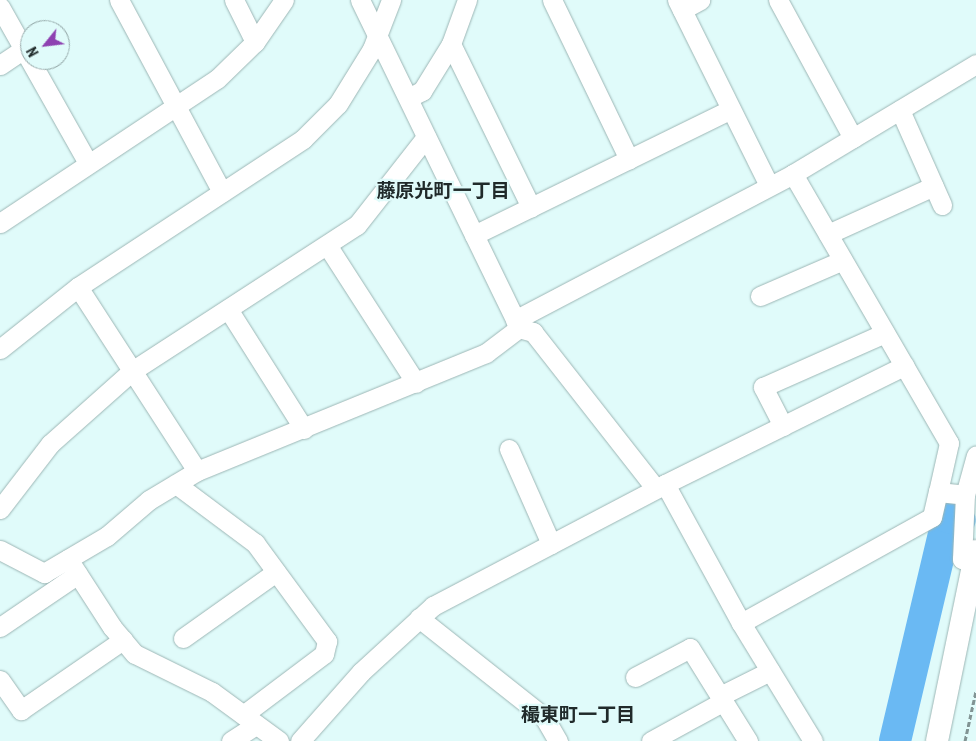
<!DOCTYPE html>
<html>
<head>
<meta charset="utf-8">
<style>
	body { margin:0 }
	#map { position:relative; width:976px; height:741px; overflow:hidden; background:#e0fbfa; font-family:"Roboto Condensed","Noto Sans JP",sans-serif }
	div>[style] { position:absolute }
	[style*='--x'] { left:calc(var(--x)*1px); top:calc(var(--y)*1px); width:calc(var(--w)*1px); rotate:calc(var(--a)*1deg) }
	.river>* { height:32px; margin:-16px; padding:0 16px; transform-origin:16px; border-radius:16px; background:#6ab9f3 }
	.path>* { height:3px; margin-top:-1.5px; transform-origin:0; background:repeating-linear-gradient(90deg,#829494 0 5px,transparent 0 7.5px) }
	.roads { filter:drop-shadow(0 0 1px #9cb6b5) drop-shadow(0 0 1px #9cb6b5) }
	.minor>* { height:19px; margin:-9.5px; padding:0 9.5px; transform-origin:9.5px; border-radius:9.5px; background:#fff }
	.tertiary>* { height:22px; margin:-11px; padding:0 11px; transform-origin:11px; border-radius:11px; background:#fff }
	span { translate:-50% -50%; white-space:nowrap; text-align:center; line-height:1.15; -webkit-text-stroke:4.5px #e0fbfa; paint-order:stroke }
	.neighbourhood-label { font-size:19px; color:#202a2a; font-weight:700 }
	.north { position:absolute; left:20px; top:20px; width:50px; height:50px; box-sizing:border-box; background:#e0fbfa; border:1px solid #93a7a7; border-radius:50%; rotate:241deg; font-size:14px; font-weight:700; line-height:20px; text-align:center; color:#202a2a }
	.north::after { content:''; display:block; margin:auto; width:18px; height:22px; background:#8e41b1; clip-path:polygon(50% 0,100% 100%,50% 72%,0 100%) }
</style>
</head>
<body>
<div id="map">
	<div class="river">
		<div style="--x:895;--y:741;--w:230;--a:-76.7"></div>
		<div style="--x:948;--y:517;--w:12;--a:14"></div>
	</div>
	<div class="path">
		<div style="--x:965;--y:741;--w:51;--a:-77.6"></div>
	</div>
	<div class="roads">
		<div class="minor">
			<div style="--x:119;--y:0;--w:218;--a:61.8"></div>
			<div style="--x:234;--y:0;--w:47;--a:63.4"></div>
			<div style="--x:360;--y:0;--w:365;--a:64.1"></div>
			<div style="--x:519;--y:328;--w:15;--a:16"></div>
			<div style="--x:533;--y:332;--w:199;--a:51.9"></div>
			<div style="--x:552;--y:0;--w:177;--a:64.2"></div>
			<div style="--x:677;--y:0;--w:207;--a:63.6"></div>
			<div style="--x:778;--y:0;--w:157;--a:61.5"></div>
			<div style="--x:0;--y:7;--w:179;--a:60.6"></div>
			<div style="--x:682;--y:10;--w:21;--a:-29"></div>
			<div style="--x:451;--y:44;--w:182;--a:63.9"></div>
			<div style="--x:0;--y:65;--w:29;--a:-34"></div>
			<div style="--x:408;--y:98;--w:16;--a:-27"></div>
			<div style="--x:422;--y:91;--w:55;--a:-58.3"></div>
			<div style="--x:451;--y:44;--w:47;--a:-70"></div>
			<div style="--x:900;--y:110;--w:104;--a:66.1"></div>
			<div style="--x:793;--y:174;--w:311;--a:59.9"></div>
			<div style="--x:949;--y:443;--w:50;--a:102.7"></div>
			<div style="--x:938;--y:492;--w:27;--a:6"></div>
			<div style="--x:965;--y:495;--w:64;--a:92.7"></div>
			<div style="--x:962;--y:559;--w:12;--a:20"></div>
			<div style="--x:0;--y:223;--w:260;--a:-33.6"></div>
			<div style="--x:217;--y:79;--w:53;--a:-44.2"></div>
			<div style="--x:255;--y:42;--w:51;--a:-55.4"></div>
			<div style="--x:828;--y:234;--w:116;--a:-24.4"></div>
			<div style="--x:474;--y:235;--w:286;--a:-26.1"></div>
			<div style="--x:327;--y:245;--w:164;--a:57.2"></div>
			<div style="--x:78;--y:287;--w:219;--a:57.1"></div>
			<div style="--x:760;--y:296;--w:90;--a:-23.4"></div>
			<div style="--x:228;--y:309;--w:142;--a:57.7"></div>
			<div style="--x:515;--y:320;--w:314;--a:-27.7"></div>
			<div style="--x:793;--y:174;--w:214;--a:-31"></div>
			<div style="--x:0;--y:349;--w:100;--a:-38.5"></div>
			<div style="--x:78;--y:287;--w:269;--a:-33.3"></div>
			<div style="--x:303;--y:139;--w:49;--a:-45"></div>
			<div style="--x:338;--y:104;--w:65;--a:-58.3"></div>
			<div style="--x:372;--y:49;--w:53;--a:-68.8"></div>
			<div style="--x:783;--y:426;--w:44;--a:-117.1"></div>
			<div style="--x:763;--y:387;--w:133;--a:-23.9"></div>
			<div style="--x:509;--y:449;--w:104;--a:66.1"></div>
			<div style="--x:176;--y:484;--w:99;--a:36.8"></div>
			<div style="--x:255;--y:543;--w:122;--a:53.7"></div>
			<div style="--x:327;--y:641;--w:13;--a:103"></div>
			<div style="--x:324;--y:654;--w:101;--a:143"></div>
			<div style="--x:665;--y:484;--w:158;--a:61.3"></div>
			<div style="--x:741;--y:623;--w:138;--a:58.6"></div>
			<div style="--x:965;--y:495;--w:41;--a:-74.6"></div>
			<div style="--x:0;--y:509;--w:82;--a:-52.4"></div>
			<div style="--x:50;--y:444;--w:110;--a:-41.7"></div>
			<div style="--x:132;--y:371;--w:268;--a:-33"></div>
			<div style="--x:357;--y:225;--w:112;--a:-51.9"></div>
			<div style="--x:0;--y:550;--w:50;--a:27.6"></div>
			<div style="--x:44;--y:573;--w:73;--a:-30.4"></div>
			<div style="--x:107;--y:536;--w:55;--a:-40.6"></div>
			<div style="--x:149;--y:500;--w:56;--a:-31.1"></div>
			<div style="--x:197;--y:471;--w:312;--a:-22.2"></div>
			<div style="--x:486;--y:353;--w:41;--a:-37.1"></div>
			<div style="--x:68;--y:559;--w:81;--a:57.1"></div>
			<div style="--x:112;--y:627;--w:35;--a:50"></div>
			<div style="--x:135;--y:654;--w:86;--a:26.3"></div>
			<div style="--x:212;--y:692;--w:83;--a:36.2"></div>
			<div style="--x:419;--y:618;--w:159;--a:38.4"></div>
			<div style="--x:544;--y:717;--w:28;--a:60"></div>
			<div style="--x:741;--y:623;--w:218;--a:-29"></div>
			<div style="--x:932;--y:517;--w:26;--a:-77"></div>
			<div style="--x:0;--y:627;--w:94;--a:-34.2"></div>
			<div style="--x:183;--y:638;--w:114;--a:-35.4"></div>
			<div style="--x:635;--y:677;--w:62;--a:-27.8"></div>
			<div style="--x:690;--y:648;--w:110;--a:58.1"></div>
			<div style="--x:0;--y:680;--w:37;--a:55"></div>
			<div style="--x:21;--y:710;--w:124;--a:-34.5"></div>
			<div style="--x:720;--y:696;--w:56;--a:-26.6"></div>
			<div style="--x:231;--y:741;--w:30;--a:-33"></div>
			<div style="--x:300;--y:741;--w:92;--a:-48.5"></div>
			<div style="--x:361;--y:672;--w:98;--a:-42.5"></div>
			<div style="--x:433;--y:606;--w:262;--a:-27.7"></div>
			<div style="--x:665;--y:484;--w:267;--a:-26.3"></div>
			<div style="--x:651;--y:741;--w:83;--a:-28.7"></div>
		</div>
		<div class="tertiary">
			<div style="--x:937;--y:741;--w:194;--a:-78.4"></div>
		</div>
	</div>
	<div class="neighbourhood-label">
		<span style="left:443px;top:191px">藤原光町一丁目</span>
		<span style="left:578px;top:715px">穝東町一丁目</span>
	</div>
	<div class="north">N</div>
</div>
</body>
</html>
